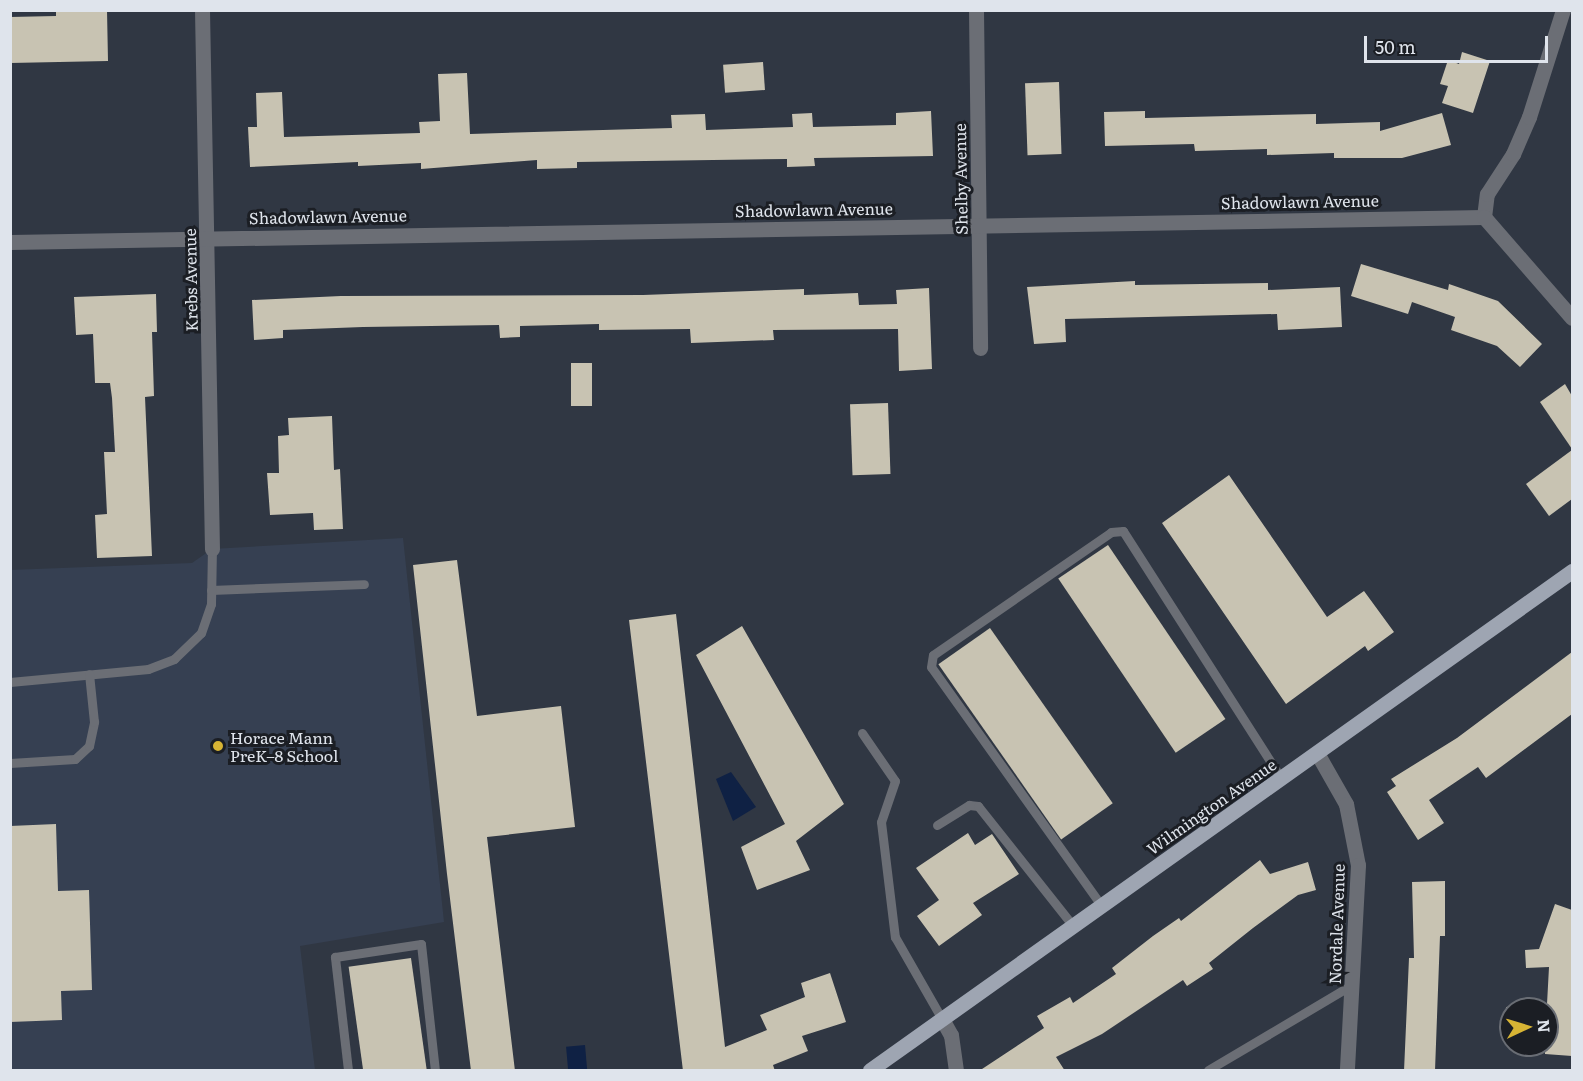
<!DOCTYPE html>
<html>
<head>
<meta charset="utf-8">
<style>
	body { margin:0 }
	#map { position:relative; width:1583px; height:1081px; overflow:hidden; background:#303743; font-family:Literata,serif }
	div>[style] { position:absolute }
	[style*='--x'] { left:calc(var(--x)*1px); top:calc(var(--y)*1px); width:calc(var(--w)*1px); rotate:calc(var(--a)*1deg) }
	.built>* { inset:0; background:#364052 }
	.water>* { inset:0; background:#0f2144; transform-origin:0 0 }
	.building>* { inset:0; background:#c8c3b2; transform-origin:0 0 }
	.service>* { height:9px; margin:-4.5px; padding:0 4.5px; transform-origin:4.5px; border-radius:4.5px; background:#6b6e75 }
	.minor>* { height:15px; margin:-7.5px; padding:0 7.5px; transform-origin:7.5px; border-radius:7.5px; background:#6b6e75 }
	.primary>* { height:15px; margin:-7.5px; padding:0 7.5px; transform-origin:7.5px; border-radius:7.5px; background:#9ea5b2 }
	.dots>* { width:16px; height:16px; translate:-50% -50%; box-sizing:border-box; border:3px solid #1b1e24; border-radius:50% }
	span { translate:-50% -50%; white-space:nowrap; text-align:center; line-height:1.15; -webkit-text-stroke:6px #1b1e24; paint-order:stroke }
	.street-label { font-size:16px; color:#dfe4ec }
	.poi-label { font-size:16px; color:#dfe4ec }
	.left { translate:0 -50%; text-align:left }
	.frame { position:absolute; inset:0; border:12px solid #dfe4ec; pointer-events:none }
	.north { position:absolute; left:1499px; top:997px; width:60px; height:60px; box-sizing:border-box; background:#1b1e24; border:2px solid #696d74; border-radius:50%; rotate:86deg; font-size:16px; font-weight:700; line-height:24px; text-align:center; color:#dfe4ec }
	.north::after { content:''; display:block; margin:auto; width:21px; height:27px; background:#d7b434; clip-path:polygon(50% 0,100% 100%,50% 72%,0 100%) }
	.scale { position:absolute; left:1364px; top:36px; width:184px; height:27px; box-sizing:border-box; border:3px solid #dfe4ec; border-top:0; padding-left:8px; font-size:18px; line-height:21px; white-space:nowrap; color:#dfe4ec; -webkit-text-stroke:4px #1b1e24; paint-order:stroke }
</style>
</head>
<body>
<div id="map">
	<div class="built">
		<div style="clip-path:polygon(403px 538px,444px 922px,300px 946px,315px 1070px,11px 1070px,10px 570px,192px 563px,212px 549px)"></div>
	</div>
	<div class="water">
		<div style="clip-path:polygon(731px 772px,756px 807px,733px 821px,716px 779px)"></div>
		<div style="left:585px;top:1045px;width:25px;height:19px;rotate:85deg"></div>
	</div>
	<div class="building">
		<div style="clip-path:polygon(56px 10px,107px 10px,108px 61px,10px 63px,10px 17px,56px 16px)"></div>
		<div style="clip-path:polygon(1462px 52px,1490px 61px,1473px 113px,1442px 103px,1448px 86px,1440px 84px,1448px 60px,1459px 64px)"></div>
		<div style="left:763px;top:62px;width:28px;height:40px;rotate:86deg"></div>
		<div style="clip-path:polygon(467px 73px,470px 134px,672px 128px,671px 115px,705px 114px,706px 130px,793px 127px,792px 114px,812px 113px,813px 127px,896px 125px,896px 113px,931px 111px,933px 156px,814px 158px,815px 166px,787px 167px,787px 159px,577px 162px,577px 168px,537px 169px,537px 160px,421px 169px,421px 163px,358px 166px,358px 162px,250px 167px,248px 127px,257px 127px,256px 93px,282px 92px,284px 137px,420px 133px,419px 122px,440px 121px,438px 74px)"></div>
		<div style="left:1059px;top:82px;width:72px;height:34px;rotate:88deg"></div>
		<div style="clip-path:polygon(1145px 111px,1145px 118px,1316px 114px,1316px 124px,1380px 122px,1380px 131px,1442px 113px,1451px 145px,1402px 158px,1334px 158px,1334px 153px,1267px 155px,1267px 149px,1195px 151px,1194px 144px,1105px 146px,1104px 112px)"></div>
		<div style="clip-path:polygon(1361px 264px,1448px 290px,1449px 284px,1498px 301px,1542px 344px,1520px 367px,1497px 346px,1451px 330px,1455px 317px,1412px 302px,1408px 314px,1351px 296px)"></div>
		<div style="clip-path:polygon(1135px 281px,1135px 285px,1268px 283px,1268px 290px,1340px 287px,1342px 327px,1278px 330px,1277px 314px,1065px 319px,1066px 342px,1034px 344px,1027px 287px)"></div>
		<div style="clip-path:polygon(929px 288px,932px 369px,899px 371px,898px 329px,773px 330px,774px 340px,691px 343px,690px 329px,599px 330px,599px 324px,520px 326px,520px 337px,500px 338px,499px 325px,363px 327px,283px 330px,283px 338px,254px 340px,252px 300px,341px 296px,643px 295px,804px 289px,804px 295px,858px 293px,859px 305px,897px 304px,896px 290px)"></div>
		<div style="clip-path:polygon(156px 294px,157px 332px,152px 332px,154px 396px,145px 397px,152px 556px,97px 558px,95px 515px,107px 514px,104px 452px,115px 452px,112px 398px,110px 383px,95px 383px,93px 334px,76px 335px,74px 297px)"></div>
		<div style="left:571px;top:363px;width:21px;height:43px"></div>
		<div style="clip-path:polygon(1565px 384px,1572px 396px,1572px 449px,1540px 402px)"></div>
		<div style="left:888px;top:403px;width:71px;height:38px;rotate:88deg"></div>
		<div style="clip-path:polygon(332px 416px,334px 470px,340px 469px,343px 529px,314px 530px,313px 513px,270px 515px,267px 473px,279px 473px,278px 436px,289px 435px,288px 418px)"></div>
		<div style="clip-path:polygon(1572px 450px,1572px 499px,1549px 516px,1526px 484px)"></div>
		<div style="clip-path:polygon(1229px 475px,1327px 617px,1364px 591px,1394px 632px,1368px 651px,1365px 646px,1286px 704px,1162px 523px)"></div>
		<div style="left:1108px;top:545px;width:210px;height:60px;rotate:56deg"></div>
		<div style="clip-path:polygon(457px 560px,477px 716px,561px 706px,575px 827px,487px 837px,515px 1071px,471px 1071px,447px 874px,413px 565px)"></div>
		<div style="clip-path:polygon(676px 614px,725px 1047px,767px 1030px,760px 1015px,805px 997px,801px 983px,830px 973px,846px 1022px,802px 1036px,808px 1051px,773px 1065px,775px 1071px,683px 1071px,629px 620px)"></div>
		<div style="clip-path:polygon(742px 626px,844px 804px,796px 841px,810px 870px,757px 890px,741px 847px,785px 824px,696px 655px)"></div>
		<div style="left:990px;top:628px;width:214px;height:63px;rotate:55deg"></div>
		<div style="clip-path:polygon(1572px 652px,1572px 714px,1486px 778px,1478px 767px,1429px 800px,1444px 823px,1418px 840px,1387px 792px,1396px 786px,1391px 779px,1457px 738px)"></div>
		<div style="clip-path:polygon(56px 824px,58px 891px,89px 890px,92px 990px,61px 991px,62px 1020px,10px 1022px,10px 826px)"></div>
		<div style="clip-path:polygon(968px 833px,975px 845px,992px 834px,1019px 874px,973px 903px,982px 915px,939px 946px,917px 916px,939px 900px,916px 868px)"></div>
		<div style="clip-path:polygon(1260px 860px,1270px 874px,1308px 862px,1316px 890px,1298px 895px,1253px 928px,1209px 963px,1213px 969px,1187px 986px,1183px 980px,1102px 1034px,1056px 1057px,1065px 1071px,979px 1071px,1044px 1028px,1037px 1016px,1070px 997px,1073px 1003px,1116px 974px,1112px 968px,1153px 936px,1179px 918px,1181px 921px)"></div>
		<div style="clip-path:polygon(1445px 881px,1445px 936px,1440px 936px,1435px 1071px,1404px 1071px,1409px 958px,1414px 958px,1412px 882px)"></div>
		<div style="clip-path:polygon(1555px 904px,1572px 910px,1572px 1056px,1545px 1054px,1547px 1009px,1511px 1009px,1511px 1032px,1507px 1032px,1506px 1007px,1547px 1004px,1549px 967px,1526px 968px,1525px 950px,1539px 949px)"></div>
		<div style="left:411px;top:958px;width:114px;height:63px;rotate:82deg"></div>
	</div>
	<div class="service">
		<div style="--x:211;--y:590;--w:153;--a:-2.2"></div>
		<div style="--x:10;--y:682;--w:139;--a:-5.4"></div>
		<div style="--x:148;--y:669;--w:28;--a:-21"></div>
		<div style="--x:174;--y:659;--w:37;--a:-44"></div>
		<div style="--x:201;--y:633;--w:31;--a:-71"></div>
		<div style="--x:211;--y:604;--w:55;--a:-89"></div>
		<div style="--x:862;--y:733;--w:58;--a:55.5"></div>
		<div style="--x:895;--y:781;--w:43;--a:108.9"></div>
		<div style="--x:881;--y:822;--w:116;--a:83.1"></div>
		<div style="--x:895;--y:937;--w:95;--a:60.2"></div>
		<div style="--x:10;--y:763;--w:65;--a:-3.5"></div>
		<div style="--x:75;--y:759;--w:19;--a:-43"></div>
		<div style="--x:89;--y:746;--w:25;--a:-78"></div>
		<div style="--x:94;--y:722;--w:48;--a:-95.9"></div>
		<div style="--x:937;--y:825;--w:38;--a:-32"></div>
		<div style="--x:969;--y:805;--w:9;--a:6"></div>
		<div style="--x:978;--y:806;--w:153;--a:51.6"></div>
		<div style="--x:1101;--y:905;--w:292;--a:-125.5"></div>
		<div style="--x:931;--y:667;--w:12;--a:-81"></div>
		<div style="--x:933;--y:655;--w:216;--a:-34.6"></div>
		<div style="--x:1111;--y:532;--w:12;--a:-5"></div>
		<div style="--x:1123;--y:531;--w:293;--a:57.4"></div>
		<div style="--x:348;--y:1070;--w:114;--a:-96.6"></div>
		<div style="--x:335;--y:957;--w:87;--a:-8.6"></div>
		<div style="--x:421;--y:944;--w:127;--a:83.7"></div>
		<div style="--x:1208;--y:1070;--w:167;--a:-30.6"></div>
	</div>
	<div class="minor">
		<div style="--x:202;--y:10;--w:539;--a:88.94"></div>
		<div style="--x:976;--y:10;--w:338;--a:89.3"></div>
		<div style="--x:1484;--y:217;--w:23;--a:-83"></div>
		<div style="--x:1487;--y:194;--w:48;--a:-57"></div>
		<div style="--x:1513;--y:154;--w:40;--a:-66.6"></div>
		<div style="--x:1529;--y:117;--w:112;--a:-72.4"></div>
		<div style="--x:10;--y:242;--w:1474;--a:-0.97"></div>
		<div style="--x:1484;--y:217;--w:134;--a:48.9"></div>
		<div style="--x:1317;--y:753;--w:59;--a:60.4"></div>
		<div style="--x:1346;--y:804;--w:62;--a:78.9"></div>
		<div style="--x:1358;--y:865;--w:205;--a:93.1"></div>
		<div style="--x:942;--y:1019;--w:18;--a:61"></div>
		<div style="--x:951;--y:1035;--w:35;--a:82"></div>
	</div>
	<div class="primary">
		<div style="--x:870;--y:1070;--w:861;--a:-35.41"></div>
	</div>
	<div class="dots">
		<div style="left:218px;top:746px;background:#d7b434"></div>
	</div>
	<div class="street-label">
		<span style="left:960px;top:179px;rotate:-91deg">Shelby Avenue</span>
		<span style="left:1300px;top:201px;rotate:-1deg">Shadowlawn Avenue</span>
		<span style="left:814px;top:209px;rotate:-1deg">Shadowlawn Avenue</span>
		<span style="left:328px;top:216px;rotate:-1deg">Shadowlawn Avenue</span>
		<span style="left:190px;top:280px;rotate:-91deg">Krebs Avenue</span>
		<span style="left:1211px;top:806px;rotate:-35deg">Wilmington Avenue</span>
		<span style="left:1336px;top:924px;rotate:-88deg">Nordale Avenue</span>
	</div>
	<div class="poi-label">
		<span class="left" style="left:230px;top:746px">Horace Mann<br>PreK–8 School</span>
	</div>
	<div class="frame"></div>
	<div class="north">N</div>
	<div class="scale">50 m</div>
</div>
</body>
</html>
